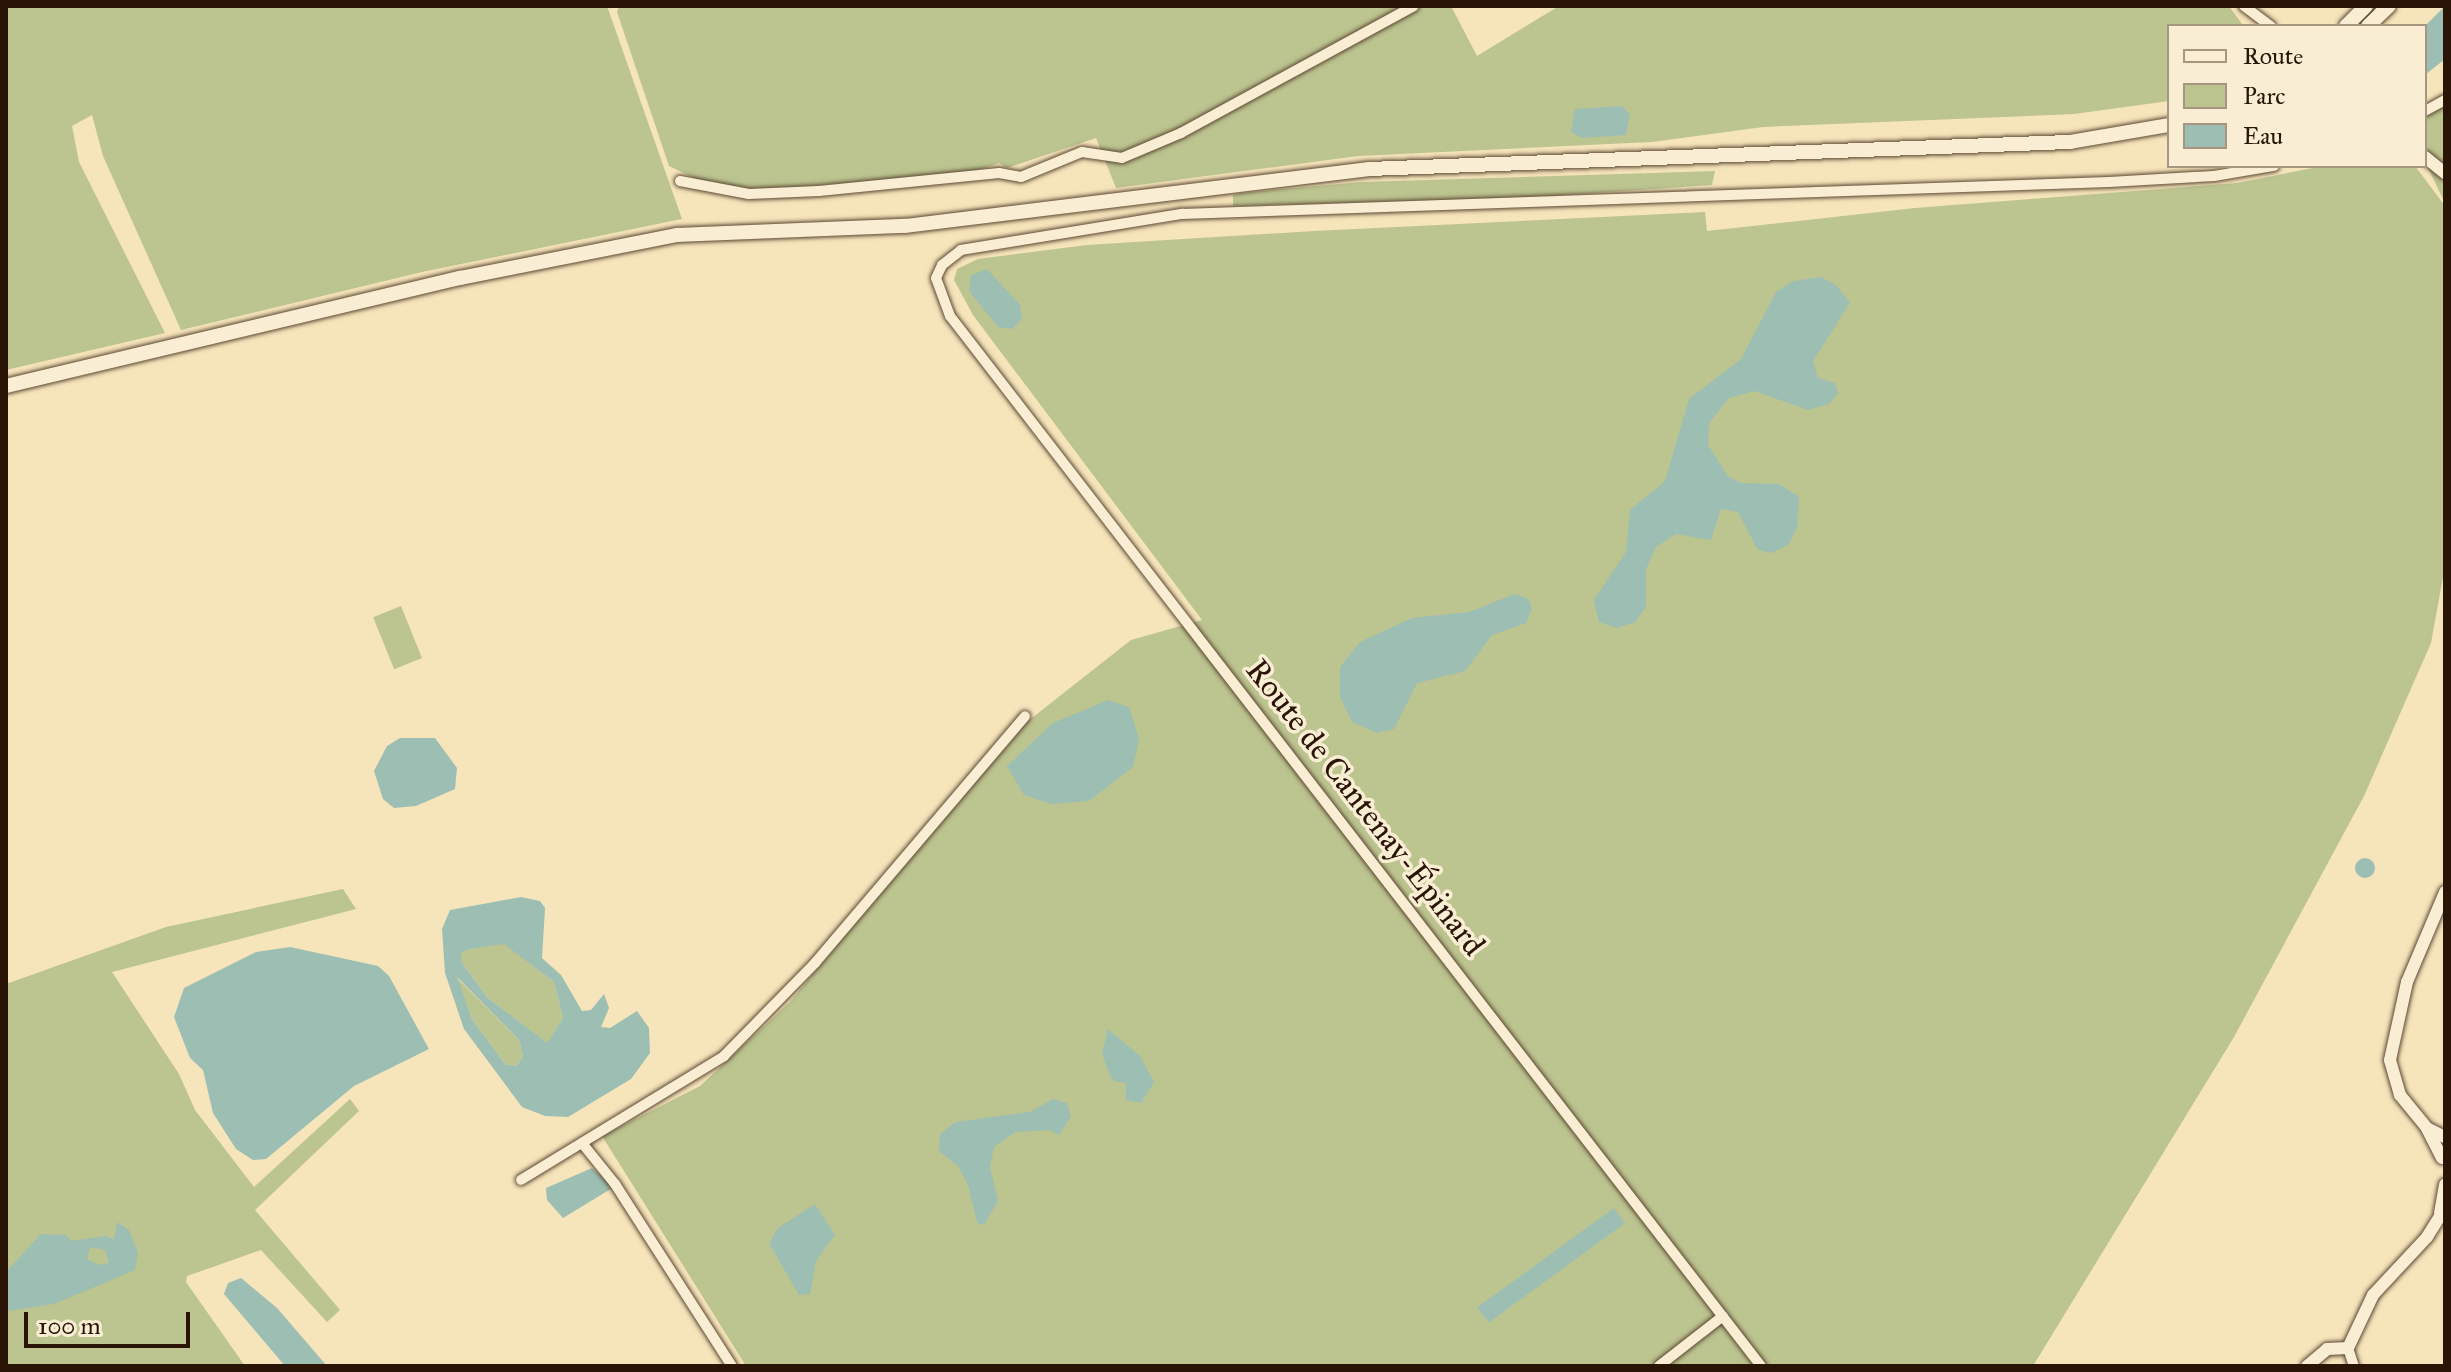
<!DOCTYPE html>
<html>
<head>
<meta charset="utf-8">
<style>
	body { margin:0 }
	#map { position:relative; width:2451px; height:1372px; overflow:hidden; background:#f6e4bb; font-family:"IM FELL Great Primer",serif }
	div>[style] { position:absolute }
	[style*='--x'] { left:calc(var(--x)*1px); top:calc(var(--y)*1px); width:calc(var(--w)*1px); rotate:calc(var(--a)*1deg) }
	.green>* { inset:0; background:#bcc490; transform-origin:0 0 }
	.water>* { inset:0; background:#9dbeb3; transform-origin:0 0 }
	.round { border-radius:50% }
	.roads { filter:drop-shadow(0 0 2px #5c4833) drop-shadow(0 0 2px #5c4833) }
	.minor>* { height:10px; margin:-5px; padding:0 5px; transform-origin:5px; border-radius:5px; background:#f9edd3 }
	.tertiary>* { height:12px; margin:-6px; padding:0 6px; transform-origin:6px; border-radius:6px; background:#f9edd3 }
	.secondary>* { height:14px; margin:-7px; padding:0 7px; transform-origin:7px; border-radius:7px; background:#f9edd3 }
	span { translate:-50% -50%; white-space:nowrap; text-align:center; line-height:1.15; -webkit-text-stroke:7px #f9edd3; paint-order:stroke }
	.street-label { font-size:32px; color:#291406 }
	.frame { position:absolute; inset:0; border:8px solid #291406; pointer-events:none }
	.legend { position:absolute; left:2167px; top:24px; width:260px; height:144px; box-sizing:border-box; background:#f9edd3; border:2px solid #a69681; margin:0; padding:10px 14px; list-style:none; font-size:24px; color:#291406 }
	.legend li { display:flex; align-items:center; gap:16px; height:40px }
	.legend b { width:40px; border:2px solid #a69681 }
	.scale { position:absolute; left:24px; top:1312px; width:166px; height:36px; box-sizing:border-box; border:4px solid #291406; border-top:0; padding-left:10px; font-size:24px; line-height:28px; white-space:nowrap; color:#291406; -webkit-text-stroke:6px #f9edd3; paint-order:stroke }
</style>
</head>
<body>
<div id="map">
	<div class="green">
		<div style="clip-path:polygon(6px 6px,607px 6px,682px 219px,422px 272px,181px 330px,103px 156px,92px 115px,72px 126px,79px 162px,165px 333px,6px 370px)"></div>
		<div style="clip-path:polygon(619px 6px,1451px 6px,1477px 56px,1559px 6px,2229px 6px,2242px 24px,2169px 26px,2169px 101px,2074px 114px,1763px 127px,1652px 142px,1358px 156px,1116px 188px,1096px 138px,1007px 168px,999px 163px,971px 173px,758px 190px,705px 183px,669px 166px,617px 12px)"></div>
		<div style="clip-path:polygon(2445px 104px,2445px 203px,2425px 162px,2425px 116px)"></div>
		<div style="clip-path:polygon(2323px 166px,2415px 166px,2445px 206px,2445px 566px,2431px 643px,2364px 796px,2234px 1037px,2033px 1366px,746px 1366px,602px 1136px,700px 1086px,790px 1002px,1004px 740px,1131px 640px,1202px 620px,973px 315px,954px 280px,957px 269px,978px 259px,1087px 245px,1314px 231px,1705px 212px,1707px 231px,1915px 208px,2237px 183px)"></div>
		<div style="clip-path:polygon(1715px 171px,1712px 185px,1519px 198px,1233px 206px,1233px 195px,1241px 193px,1362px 182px)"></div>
		<div style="left:401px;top:606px;width:56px;height:30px;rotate:68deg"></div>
		<div style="clip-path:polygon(343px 889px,356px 909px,112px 972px,179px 1074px,195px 1110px,254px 1187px,350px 1099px,359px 1111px,255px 1210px,340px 1310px,327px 1322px,261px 1250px,187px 1276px,186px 1282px,245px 1366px,6px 1366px,6px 984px,166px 927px)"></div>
		<div style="clip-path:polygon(504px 943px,554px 982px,563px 1018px,547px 1044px,487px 997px,461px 961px,460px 953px,470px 949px)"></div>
		<div style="clip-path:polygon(456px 977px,519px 1040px,523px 1057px,516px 1066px,505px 1064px,472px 1019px)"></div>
	</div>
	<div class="water">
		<div style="clip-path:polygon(2445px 6px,2445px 59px,2425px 75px,2425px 26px)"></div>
		<div style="clip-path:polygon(1622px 106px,1630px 115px,1626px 135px,1582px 138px,1571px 132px,1575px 109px)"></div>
		<div style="clip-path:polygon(987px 269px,1020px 305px,1022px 319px,1012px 329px,998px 327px,969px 291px,971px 275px)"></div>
		<div style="clip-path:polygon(1821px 277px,1836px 285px,1850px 303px,1813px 361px,1818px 378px,1835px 383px,1838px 393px,1829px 404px,1808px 410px,1755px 391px,1729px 398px,1709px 423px,1708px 445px,1728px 476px,1741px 483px,1779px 484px,1799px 497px,1797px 528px,1789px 544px,1772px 553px,1758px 550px,1738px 512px,1721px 509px,1711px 540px,1676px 534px,1656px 547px,1646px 569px,1646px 607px,1635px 622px,1617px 628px,1599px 622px,1594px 600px,1626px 552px,1630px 510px,1665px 481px,1689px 399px,1741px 359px,1776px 292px,1793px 281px)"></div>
		<div style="clip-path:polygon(1515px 594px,1528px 599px,1532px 609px,1526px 623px,1492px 635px,1465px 671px,1417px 683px,1394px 729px,1377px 733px,1352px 722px,1340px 697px,1340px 667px,1360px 642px,1412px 618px,1469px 612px)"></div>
		<div style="clip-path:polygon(1108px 700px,1129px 707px,1139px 739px,1133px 767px,1089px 801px,1051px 804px,1024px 795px,1007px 766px,1053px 723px)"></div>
		<div style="clip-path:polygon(400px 738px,435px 738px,457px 768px,455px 789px,416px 806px,394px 808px,383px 799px,374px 771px,387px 746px)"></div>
		<div class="round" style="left:2355px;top:858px;width:20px;height:20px"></div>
		<div style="clip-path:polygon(evenodd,521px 897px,540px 901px,545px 908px,542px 958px,561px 975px,582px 1011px,591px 1010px,604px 994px,609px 1008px,601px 1027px,610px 1028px,637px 1011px,649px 1028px,650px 1053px,631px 1079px,568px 1117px,545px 1116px,522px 1107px,464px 1029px,445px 973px,442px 929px,450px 910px,521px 897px,504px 944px,554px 982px,563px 1018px,547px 1043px,487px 997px,461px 961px,461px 953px,470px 949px,504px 944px,521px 897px,457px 977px,519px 1040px,523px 1057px,516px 1066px,505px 1064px,472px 1019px,457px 977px)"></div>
		<div style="clip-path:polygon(290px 947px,378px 966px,389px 976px,429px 1049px,354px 1086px,266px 1159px,253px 1160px,236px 1149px,213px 1113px,203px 1070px,190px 1058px,174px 1017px,184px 988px,256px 952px)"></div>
		<div style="clip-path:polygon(1108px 1029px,1140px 1056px,1154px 1082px,1141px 1103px,1126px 1100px,1126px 1083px,1114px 1081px,1109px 1073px,1102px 1054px)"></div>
		<div style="clip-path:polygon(1053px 1099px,1067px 1103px,1071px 1116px,1059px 1135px,1049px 1130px,1015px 1132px,994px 1147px,990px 1167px,998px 1201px,985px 1223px,978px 1225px,968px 1185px,958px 1166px,939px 1151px,940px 1134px,955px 1122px,1030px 1112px)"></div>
		<div style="clip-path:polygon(592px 1168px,614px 1187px,563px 1218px,547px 1200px,546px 1188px)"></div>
		<div style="clip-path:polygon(815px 1204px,835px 1235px,816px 1261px,810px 1294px,799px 1295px,769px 1243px,778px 1228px)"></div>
		<div style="left:1614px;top:1208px;width:19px;height:169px;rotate:54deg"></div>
		<div style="clip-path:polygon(evenodd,117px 1222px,129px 1230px,138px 1253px,135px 1270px,54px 1304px,7px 1311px,7px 1271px,41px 1234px,66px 1235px,72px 1241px,105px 1236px,114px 1239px,117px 1222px,90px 1247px,105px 1250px,109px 1263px,98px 1265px,87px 1259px,90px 1247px)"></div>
		<div style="clip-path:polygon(241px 1278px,277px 1308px,327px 1366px,285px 1366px,224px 1294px,228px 1283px)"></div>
	</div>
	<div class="roads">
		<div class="minor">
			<div style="--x:2244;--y:6;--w:34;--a:37"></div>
			<div style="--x:2425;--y:111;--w:23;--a:-29"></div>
			<div style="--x:680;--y:181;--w:70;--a:10.7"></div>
			<div style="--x:749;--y:194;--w:70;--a:-2.5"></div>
			<div style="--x:819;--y:191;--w:181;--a:-5.7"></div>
			<div style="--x:999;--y:173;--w:22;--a:10"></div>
			<div style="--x:1021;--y:177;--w:66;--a:-22.3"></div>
			<div style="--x:1082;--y:152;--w:40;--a:8.5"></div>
			<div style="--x:1122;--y:158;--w:64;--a:-23"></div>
			<div style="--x:1181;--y:133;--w:265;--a:-28.6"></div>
			<div style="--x:582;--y:1143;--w:53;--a:51.2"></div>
			<div style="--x:615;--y:1184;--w:216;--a:57.3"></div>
			<div style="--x:521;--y:1180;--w:238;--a:-31.4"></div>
			<div style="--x:724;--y:1056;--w:130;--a:-45.6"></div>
			<div style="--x:815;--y:963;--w:324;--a:-49.6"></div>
			<div style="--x:2348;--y:1348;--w:19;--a:72"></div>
			<div style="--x:1659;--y:1366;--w:81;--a:-38"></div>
			<div style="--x:1761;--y:1366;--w:1327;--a:-127.68"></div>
			<div style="--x:950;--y:316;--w:40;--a:-110.2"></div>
			<div style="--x:936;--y:278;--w:14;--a:-65"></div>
			<div style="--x:942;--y:265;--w:24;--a:-38"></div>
			<div style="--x:961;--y:250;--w:224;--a:-9.3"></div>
			<div style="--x:1182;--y:214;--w:928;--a:-1.98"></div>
			<div style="--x:2109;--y:182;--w:105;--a:-3.3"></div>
			<div style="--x:2214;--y:176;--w:61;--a:-9.5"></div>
		</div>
		<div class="tertiary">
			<div style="--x:2425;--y:157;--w:26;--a:39"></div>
			<div style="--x:2427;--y:1128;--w:20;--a:27"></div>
			<div style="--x:2442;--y:1158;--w:34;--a:-117"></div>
			<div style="--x:2427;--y:1128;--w:43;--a:-129.3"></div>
			<div style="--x:2400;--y:1095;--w:36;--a:-106"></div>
			<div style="--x:2390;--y:1060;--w:80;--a:-77.7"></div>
			<div style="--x:2407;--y:982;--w:98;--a:-67.1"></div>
			<div style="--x:2440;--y:1213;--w:29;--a:-80"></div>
			<div style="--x:2307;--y:1366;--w:26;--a:-40"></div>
			<div style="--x:2327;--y:1349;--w:21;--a:-3"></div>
			<div style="--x:2348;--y:1348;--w:59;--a:-64.7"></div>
			<div style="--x:2373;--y:1295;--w:79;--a:-47"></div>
			<div style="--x:2427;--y:1237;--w:34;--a:-58"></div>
		</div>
		<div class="secondary">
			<div style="--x:2346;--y:26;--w:28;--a:-45"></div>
			<div style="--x:2368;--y:26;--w:29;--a:-44"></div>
			<div style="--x:6;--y:386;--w:467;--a:-13.4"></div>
			<div style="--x:460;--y:278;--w:221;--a:-11.2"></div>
			<div style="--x:677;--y:235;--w:228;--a:-2.3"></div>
			<div style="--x:905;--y:226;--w:467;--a:-7"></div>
			<div style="--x:1369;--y:169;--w:702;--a:-2.21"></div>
			<div style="--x:2070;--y:142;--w:100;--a:-9.7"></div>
		</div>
	</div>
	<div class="street-label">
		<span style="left:1365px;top:808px;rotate:52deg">Route de Cantenay-Épinard</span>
	</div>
	<div class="frame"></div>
	<ul class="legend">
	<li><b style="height:10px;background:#f9edd3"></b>Route</li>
	<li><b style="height:22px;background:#bcc490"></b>Parc</li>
	<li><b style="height:22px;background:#9dbeb3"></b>Eau</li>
	</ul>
	<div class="scale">100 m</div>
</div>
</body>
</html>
